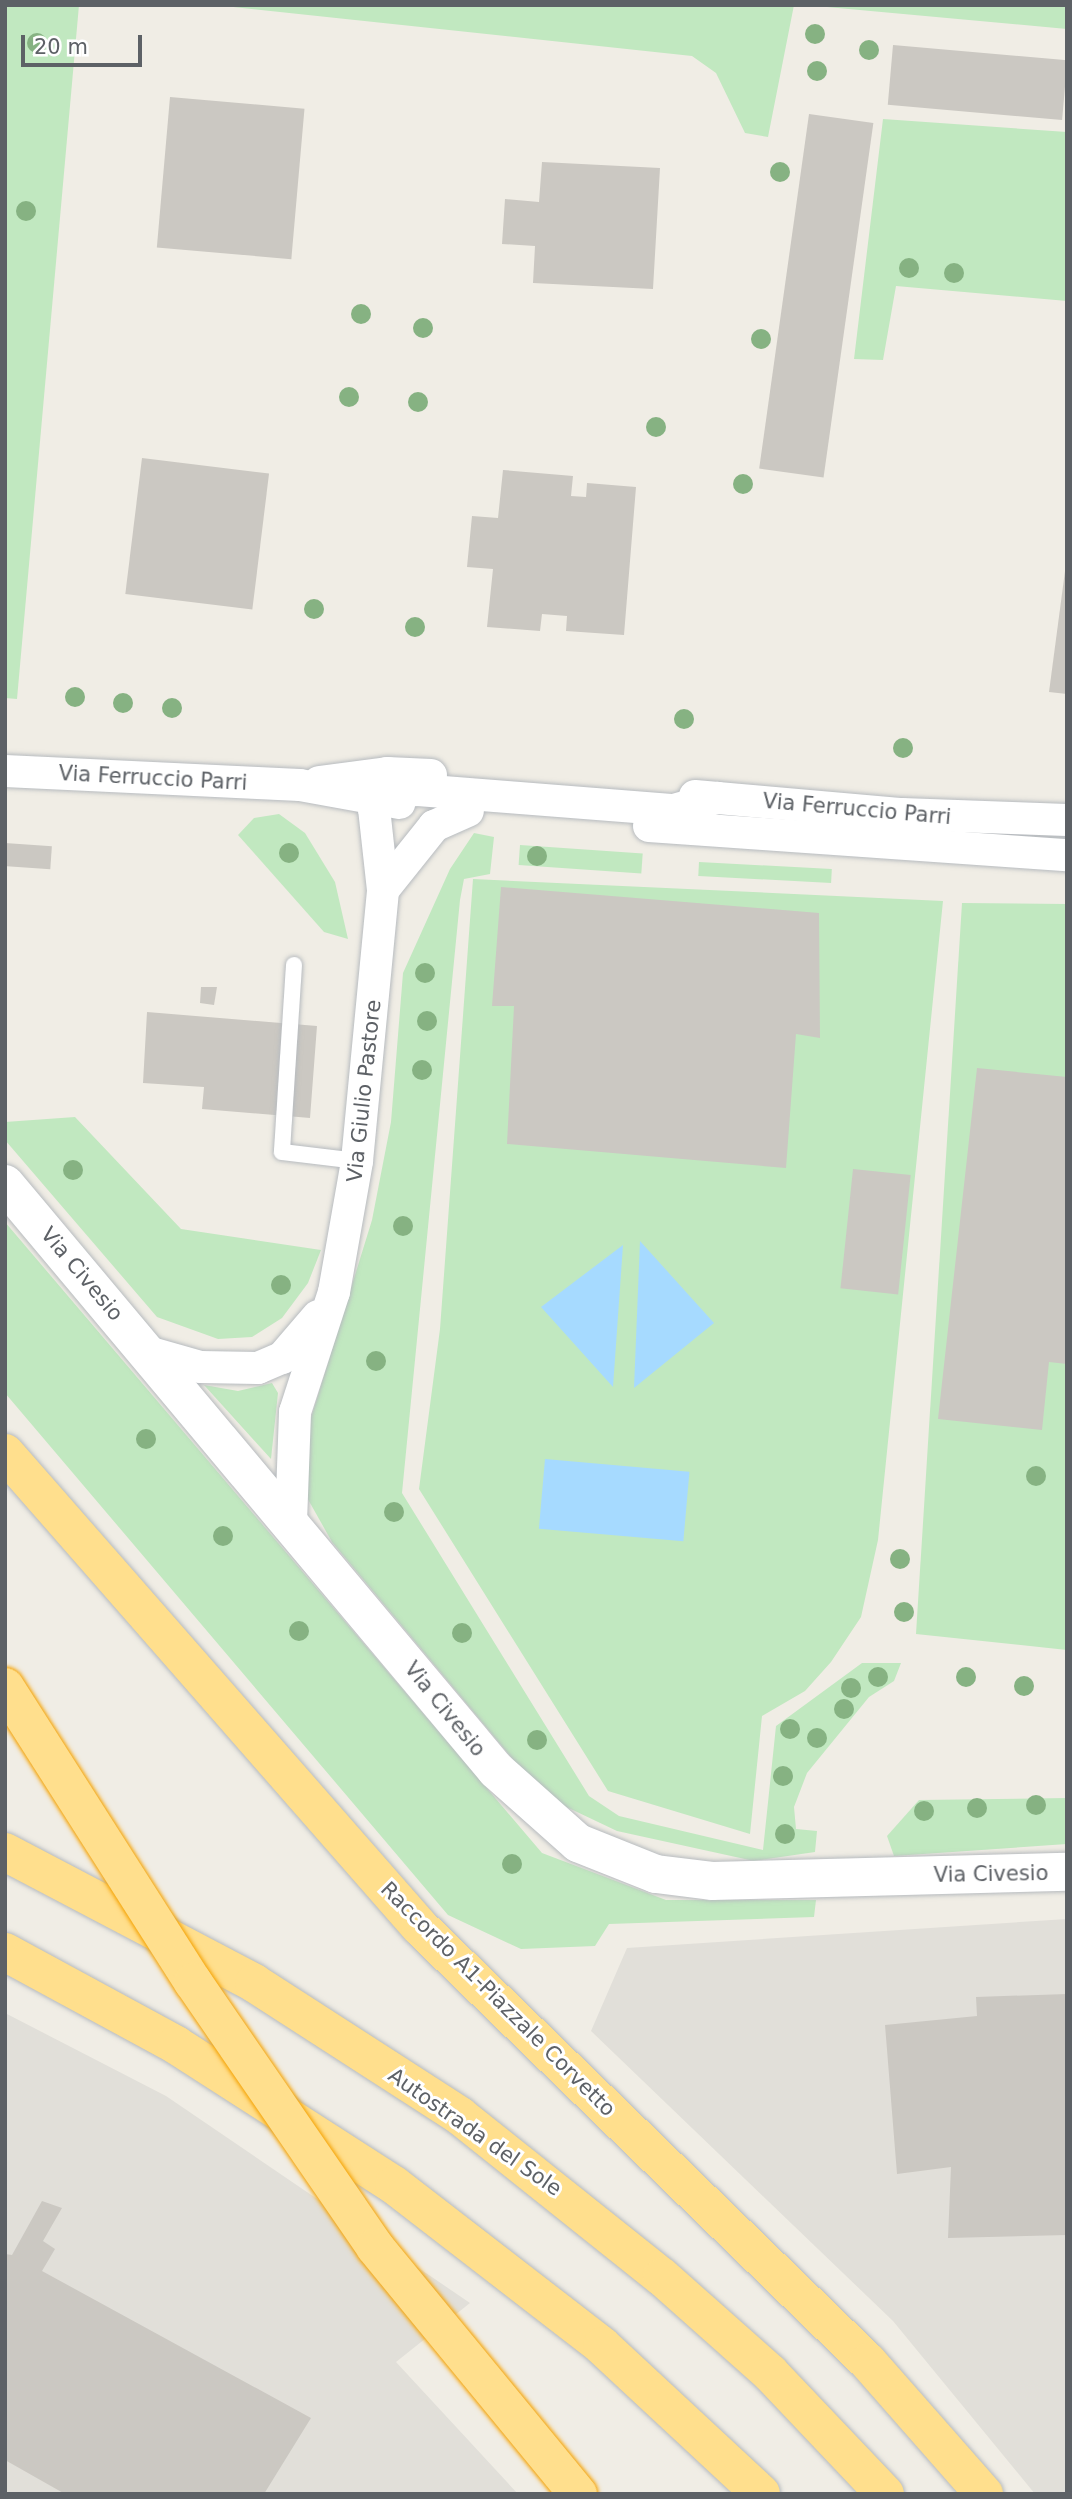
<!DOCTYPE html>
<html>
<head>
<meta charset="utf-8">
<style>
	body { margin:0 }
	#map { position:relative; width:1072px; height:2499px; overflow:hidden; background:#f0ede5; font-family:"DejaVu Sans",sans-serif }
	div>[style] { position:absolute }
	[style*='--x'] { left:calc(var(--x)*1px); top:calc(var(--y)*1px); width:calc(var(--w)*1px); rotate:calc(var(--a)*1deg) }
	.industrial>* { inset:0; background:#e1dfd9 }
	.green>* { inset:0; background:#c1e8c0; transform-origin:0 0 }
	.water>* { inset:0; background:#a6daff; transform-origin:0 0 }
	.building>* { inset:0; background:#cbc8c2; transform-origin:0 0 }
	.roads { filter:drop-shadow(0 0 2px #b7bbbf) drop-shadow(0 0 2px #b7bbbf) }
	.lane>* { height:16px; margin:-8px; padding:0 8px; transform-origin:8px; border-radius:8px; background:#fff }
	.street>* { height:32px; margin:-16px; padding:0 16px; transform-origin:16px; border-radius:16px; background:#fff }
	.secondary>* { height:38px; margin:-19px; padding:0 19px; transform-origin:19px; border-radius:19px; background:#fff }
	.highway>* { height:38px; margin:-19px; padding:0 19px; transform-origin:19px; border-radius:19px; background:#ffdf8d }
	.bridges { filter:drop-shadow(0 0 2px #f5a200) drop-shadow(0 0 2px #f5a200) }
	.highway-bridge>* { height:38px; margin:-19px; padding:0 19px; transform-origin:19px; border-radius:19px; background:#ffdf8d }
	.trees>* { width:20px; height:20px; margin:-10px; border-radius:50%; background:#86b282 }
	span { translate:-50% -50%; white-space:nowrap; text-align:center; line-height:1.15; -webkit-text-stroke:6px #fff; paint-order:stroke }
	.street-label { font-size:21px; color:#5d6166 }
	.frame { position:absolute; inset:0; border:7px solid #5d6166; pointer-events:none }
	.scale { position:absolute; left:21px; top:35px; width:121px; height:32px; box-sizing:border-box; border:4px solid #5d6166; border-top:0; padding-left:9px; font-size:21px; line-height:24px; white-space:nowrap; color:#5d6166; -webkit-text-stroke:5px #fff; paint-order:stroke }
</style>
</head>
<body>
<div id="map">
	<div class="industrial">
		<div style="clip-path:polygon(1067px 1919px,1067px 2494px,1035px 2494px,893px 2321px,591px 2031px,627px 1948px)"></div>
		<div style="clip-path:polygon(5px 2013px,166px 2096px,470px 2303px,396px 2362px,518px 2494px,5px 2494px)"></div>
	</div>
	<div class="green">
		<div style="clip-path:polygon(5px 5px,79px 5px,17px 699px,5px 698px)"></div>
		<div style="clip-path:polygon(215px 5px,794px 5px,768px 137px,745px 133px,716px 73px,692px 56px)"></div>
		<div style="clip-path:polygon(805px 5px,1067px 5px,1067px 29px)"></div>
		<div style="clip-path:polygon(883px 119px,1067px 132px,1067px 301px,896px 286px,883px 360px,854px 359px)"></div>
		<div style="clip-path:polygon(279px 814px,305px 833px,335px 882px,348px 939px,324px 932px,238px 835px,254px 818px)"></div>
		<div style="clip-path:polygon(474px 833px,494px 837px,490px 874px,464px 879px,460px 900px,402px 1493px,589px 1796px,619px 1816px,763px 1850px,776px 1726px,862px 1663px,901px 1663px,894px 1681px,869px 1697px,807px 1773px,794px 1807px,796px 1829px,817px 1831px,815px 1852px,754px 1861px,617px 1831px,556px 1802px,531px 1781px,332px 1542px,305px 1494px,311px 1418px,372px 1220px,391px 1122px,403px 973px,450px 869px)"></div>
		<div style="left:520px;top:845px;width:123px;height:20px;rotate:4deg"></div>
		<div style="left:699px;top:862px;width:133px;height:14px;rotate:3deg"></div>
		<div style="clip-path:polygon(473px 879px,943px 901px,878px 1540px,861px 1617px,831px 1662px,805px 1691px,762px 1716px,750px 1834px,608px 1791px,419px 1489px,440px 1329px)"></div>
		<div style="clip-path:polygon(962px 903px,1067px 904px,1067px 1650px,916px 1634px)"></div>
		<div style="clip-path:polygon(75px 1117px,181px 1229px,321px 1250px,308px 1283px,282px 1318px,252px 1337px,218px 1339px,157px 1317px,5px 1140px,5px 1122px)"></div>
		<div style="clip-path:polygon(5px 1222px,542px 1853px,666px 1900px,816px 1900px,814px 1917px,609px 1924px,595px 1946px,521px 1949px,448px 1915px,5px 1393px)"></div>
		<div style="clip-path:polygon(272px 1383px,278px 1393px,271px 1459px,204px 1385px,238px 1391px)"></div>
		<div style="clip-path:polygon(1067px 1798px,1067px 1844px,894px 1856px,887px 1836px,919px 1800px)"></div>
	</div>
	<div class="water">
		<div style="clip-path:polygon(640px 1241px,714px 1323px,634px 1388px)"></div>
		<div style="clip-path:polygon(623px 1245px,613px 1387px,541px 1307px)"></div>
		<div style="left:545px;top:1459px;width:145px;height:70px;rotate:5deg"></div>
	</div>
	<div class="building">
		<div style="left:893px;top:45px;width:175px;height:60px;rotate:5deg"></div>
		<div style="left:170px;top:97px;width:135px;height:151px;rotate:5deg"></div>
		<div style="left:809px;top:114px;width:65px;height:358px;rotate:8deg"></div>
		<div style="clip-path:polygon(542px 162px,660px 168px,653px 289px,533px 283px,535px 246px,502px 244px,505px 199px,539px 202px)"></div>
		<div style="left:142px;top:458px;width:128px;height:137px;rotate:7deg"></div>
		<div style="clip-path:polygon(503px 470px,573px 476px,571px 496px,586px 497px,587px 483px,636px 487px,624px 635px,566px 631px,567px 616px,542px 614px,540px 631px,487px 627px,493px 569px,467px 567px,472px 516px,498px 518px)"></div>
		<div style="clip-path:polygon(1067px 556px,1067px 694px,1049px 692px)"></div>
		<div style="left:5px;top:843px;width:47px;height:23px;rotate:4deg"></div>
		<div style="clip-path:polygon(501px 887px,819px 913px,820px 1038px,796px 1034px,786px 1168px,507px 1144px,514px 1006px,492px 1006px)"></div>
		<div style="clip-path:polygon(201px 987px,217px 987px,214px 1005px,200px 1003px)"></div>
		<div style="clip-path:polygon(147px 1012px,317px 1026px,310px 1118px,202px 1109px,204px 1087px,143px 1083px)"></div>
		<div style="clip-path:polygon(977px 1068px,1067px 1077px,1067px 1364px,1049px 1362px,1042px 1430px,938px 1419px)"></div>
		<div style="left:853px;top:1169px;width:58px;height:120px;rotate:6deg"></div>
		<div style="clip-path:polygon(1067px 1994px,1067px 2235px,948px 2238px,951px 2167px,897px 2174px,885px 2025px,977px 2016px,976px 1997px)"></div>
		<div style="clip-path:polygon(42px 2201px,62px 2208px,43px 2241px,55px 2249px,42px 2271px,311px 2418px,264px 2494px,65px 2494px,5px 2460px,5px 2254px,12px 2255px)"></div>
	</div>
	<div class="roads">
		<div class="lane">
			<div style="--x:294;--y:965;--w:187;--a:93.7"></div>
			<div style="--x:282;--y:1152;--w:76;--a:6.8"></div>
		</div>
		<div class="street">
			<div style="--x:5;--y:771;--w:295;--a:2.7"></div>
			<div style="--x:300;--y:785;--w:101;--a:10.3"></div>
			<div style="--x:319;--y:782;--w:69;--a:-7.5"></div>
			<div style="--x:387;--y:773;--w:44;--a:2.6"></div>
			<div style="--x:695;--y:796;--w:208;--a:5"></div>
			<div style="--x:902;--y:814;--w:165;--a:2.1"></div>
			<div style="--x:649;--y:826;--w:419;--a:4"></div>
			<div style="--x:383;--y:890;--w:82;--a:-51.4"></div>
			<div style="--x:434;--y:826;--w:37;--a:-24"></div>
			<div style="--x:148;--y:1352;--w:54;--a:16.1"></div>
			<div style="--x:200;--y:1367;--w:58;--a:1"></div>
			<div style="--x:258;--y:1368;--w:26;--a:-23"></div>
			<div style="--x:282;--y:1358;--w:55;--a:-49.4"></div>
			<div style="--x:291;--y:1522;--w:110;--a:-87.9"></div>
			<div style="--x:295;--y:1412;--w:126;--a:-72"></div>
			<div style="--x:334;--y:1292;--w:133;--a:-80"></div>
			<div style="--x:357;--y:1161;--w:272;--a:-84.5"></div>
			<div style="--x:383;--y:890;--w:81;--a:-96.3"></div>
			<div style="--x:374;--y:809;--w:32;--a:-35"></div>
			<div style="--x:400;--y:791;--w:18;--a:-3"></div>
			<div style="--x:418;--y:790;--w:257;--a:4.5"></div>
			<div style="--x:674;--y:810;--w:45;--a:-15.6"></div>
		</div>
		<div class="secondary">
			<div style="--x:5;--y:1184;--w:765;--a:50.04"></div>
			<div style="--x:496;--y:1770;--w:110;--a:41.7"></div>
			<div style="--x:578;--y:1843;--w:84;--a:21.7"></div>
			<div style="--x:656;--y:1874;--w:56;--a:7.1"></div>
			<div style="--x:712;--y:1881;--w:355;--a:-1.5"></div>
		</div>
		<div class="highway">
			<div style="--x:5;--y:1453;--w:630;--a:48.8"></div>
			<div style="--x:420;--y:1927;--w:624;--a:44.16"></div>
			<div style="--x:868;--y:2362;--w:176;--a:48.7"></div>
			<div style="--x:5;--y:1852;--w:281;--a:27.7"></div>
			<div style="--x:254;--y:1983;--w:245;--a:32.8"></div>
			<div style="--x:460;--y:2116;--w:258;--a:38.6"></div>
			<div style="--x:662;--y:2277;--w:144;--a:41.6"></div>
			<div style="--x:770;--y:2373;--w:167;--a:46.5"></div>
			<div style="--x:5;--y:1952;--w:195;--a:28.5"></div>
			<div style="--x:176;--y:2045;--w:259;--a:32.7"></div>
			<div style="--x:394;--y:2185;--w:263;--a:37.7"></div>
			<div style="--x:602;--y:2346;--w:217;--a:42.9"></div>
		</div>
	</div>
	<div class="bridges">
		<div class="highway-bridge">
			<div style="--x:5;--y:1687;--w:350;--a:57.5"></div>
			<div style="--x:193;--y:1982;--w:321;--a:55.5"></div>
			<div style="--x:375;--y:2247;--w:320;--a:50.6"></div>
		</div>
	</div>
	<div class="trees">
		<div style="left:815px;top:34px"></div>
		<div style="left:37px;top:43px"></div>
		<div style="left:869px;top:50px"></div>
		<div style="left:817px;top:71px"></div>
		<div style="left:780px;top:172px"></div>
		<div style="left:26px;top:211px"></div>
		<div style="left:909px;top:268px"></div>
		<div style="left:954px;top:273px"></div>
		<div style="left:361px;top:314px"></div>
		<div style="left:423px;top:328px"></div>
		<div style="left:761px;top:339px"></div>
		<div style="left:349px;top:397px"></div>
		<div style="left:418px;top:402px"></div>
		<div style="left:656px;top:427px"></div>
		<div style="left:743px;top:484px"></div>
		<div style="left:314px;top:609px"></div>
		<div style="left:415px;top:627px"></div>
		<div style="left:75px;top:697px"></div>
		<div style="left:123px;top:703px"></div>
		<div style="left:172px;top:708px"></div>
		<div style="left:684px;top:719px"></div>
		<div style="left:903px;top:748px"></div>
		<div style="left:289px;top:853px"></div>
		<div style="left:537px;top:856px"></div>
		<div style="left:425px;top:973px"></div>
		<div style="left:427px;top:1021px"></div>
		<div style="left:422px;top:1070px"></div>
		<div style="left:73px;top:1170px"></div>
		<div style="left:403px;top:1226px"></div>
		<div style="left:281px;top:1285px"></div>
		<div style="left:376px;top:1361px"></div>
		<div style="left:146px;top:1439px"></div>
		<div style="left:1036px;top:1476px"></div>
		<div style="left:394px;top:1512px"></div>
		<div style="left:223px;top:1536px"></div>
		<div style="left:900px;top:1559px"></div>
		<div style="left:904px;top:1612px"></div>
		<div style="left:299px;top:1631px"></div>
		<div style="left:462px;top:1633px"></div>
		<div style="left:878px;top:1677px"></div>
		<div style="left:966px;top:1677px"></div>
		<div style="left:1024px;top:1686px"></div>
		<div style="left:851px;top:1688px"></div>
		<div style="left:844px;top:1709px"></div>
		<div style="left:790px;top:1729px"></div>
		<div style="left:817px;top:1738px"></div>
		<div style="left:537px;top:1740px"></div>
		<div style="left:783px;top:1776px"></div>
		<div style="left:1036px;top:1805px"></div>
		<div style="left:977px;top:1808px"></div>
		<div style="left:924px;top:1811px"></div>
		<div style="left:785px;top:1834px"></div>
		<div style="left:512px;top:1864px"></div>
	</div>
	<div class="street-label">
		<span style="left:153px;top:778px;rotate:3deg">Via Ferruccio Parri</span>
		<span style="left:857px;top:809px;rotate:5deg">Via Ferruccio Parri</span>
		<span style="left:364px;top:1091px;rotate:-84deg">Via Giulio Pastore</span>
		<span style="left:82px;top:1274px;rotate:50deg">Via Civesio</span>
		<span style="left:445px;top:1709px;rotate:51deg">Via Civesio</span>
		<span style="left:991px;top:1874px;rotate:-1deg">Via Civesio</span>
		<span style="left:498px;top:1999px;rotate:45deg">Raccordo A1-Piazzale Corvetto</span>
		<span style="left:475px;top:2132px;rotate:35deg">Autostrada del Sole</span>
	</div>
	<div class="frame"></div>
	<div class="scale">20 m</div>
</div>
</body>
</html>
